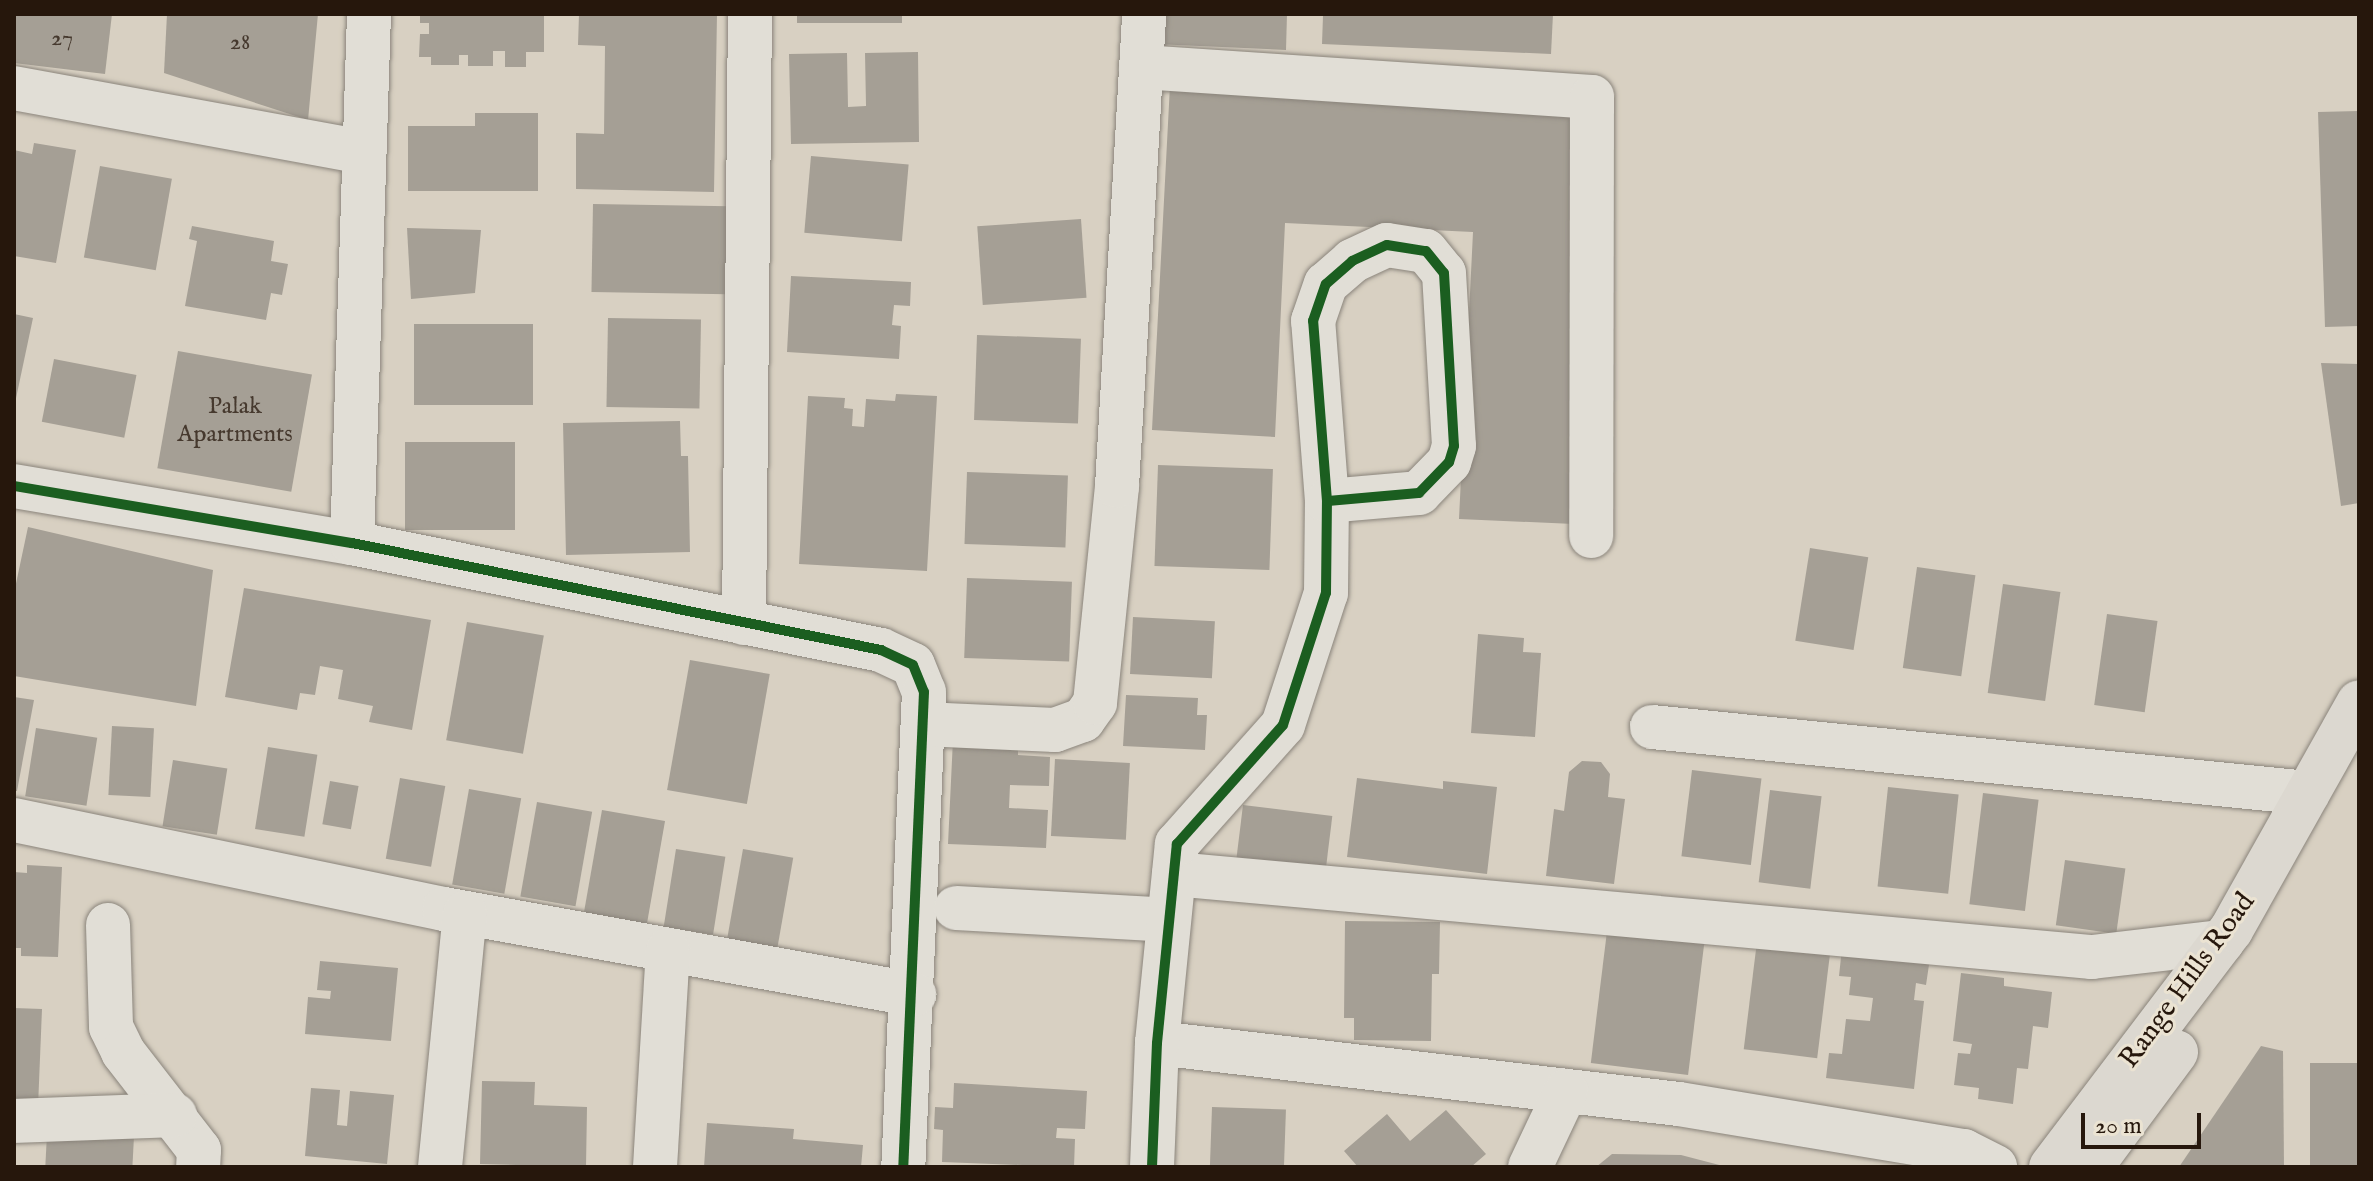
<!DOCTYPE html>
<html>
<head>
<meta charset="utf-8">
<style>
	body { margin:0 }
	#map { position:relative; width:2373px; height:1181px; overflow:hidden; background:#d8d0c2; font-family:"IM FELL English",serif }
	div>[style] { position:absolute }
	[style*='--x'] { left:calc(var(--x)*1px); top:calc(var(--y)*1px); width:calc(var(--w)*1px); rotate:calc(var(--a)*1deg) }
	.building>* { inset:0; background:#a59f95; transform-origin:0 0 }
	.roads { filter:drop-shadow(0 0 2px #8a847b) drop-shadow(0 0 2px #8a847b) }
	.minor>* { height:44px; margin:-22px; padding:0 22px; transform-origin:22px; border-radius:22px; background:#e1ded6 }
	.major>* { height:44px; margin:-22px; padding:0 22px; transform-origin:22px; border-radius:22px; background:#dcd8d0 }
	.cycleway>* { height:10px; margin:-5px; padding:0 5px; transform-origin:5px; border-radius:5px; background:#1b5e20 }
	span { translate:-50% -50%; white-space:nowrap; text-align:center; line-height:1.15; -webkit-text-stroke:6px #ebe3d2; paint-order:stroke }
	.number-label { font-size:24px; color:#46392e }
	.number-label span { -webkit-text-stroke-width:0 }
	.street-label { font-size:28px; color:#26170c }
	.frame { position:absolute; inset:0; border:16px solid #26170c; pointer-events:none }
	.scale { position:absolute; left:2081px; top:1113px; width:120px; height:36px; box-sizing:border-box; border:4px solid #26170c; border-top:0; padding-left:10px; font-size:24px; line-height:28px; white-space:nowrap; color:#26170c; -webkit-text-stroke:6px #ebe3d2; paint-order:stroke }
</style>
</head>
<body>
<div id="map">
	<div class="building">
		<div style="clip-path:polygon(14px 14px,112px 14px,105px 74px,14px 63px)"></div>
		<div style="clip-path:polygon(167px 14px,318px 14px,308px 120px,164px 73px)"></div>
		<div style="clip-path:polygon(420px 14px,544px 14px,544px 52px,526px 52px,526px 67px,505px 67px,505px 51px,493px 51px,493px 66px,468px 66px,468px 55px,459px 55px,459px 65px,431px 65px,431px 57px,419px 57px,420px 34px,429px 34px,429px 23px,420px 23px)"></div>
		<div style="clip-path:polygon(579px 14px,717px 14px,714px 192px,576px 189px,576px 133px,604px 134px,605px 46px,578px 45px)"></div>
		<div style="left:797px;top:14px;width:105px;height:9px"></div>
		<div style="clip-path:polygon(1156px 14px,1287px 14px,1286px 50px,1155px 44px)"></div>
		<div style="clip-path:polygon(1332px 14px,1553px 14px,1551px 54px,1322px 44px,1323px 16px)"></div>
		<div style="clip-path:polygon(918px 52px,919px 142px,791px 144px,789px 54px,847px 53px,848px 107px,866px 106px,865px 53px)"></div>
		<div style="clip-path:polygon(1170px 85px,1575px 113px,1574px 524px,1459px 519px,1473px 232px,1285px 223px,1275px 437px,1152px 430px)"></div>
		<div style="clip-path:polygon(2359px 111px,2359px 326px,2325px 327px,2318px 112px)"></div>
		<div style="clip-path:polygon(475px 113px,538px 113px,538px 191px,408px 191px,408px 126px,475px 126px)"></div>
		<div style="clip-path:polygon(34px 143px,76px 150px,56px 263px,14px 256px,14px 150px,32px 154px)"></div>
		<div style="left:811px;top:156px;width:98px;height:77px;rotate:5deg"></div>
		<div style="left:100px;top:166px;width:73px;height:93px;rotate:10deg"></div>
		<div style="left:593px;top:204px;width:136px;height:88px;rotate:1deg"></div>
		<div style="left:1081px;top:219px;width:79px;height:104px;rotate:86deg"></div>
		<div style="clip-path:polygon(192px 226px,274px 241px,271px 261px,288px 264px,282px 295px,271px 293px,266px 320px,185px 306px,197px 241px,189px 239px)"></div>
		<div style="clip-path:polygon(407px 228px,481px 230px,475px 293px,411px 299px)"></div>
		<div style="clip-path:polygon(791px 276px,911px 282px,910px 306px,894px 305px,892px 325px,901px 326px,899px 359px,787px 352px)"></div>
		<div style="clip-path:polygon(14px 314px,33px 318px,15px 403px,14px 403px)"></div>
		<div style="left:608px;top:318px;width:93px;height:89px;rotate:1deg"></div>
		<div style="left:414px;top:324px;width:119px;height:81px"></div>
		<div style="left:977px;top:335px;width:104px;height:85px;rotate:2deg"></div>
		<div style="left:178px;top:351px;width:136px;height:119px;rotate:10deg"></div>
		<div style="left:54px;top:359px;width:84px;height:64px;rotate:11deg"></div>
		<div style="clip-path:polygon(2321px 363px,2359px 364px,2359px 503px,2341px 506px)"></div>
		<div style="clip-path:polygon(896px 394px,937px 396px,927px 571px,799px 564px,808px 396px,845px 398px,844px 408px,853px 409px,852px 426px,864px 427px,866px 399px,895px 401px)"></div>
		<div style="clip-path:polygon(680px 421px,681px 456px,688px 456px,690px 552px,566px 555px,563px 423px)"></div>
		<div style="left:405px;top:442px;width:110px;height:88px"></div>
		<div style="left:1158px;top:465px;width:115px;height:101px;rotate:2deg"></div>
		<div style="left:967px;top:472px;width:101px;height:72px;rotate:2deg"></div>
		<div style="clip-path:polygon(28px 527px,213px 570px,196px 706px,14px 676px,14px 593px)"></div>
		<div style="left:1810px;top:548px;width:59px;height:94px;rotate:9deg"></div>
		<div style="left:1917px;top:567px;width:59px;height:102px;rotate:8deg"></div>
		<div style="left:967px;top:578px;width:105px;height:80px;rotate:2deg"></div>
		<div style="left:2003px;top:584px;width:58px;height:110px;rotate:8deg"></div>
		<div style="clip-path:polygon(244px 588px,431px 620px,412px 730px,369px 722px,373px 706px,338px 699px,343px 670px,320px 666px,315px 695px,300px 693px,297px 710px,225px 697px)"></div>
		<div style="left:2107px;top:614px;width:51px;height:92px;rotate:8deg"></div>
		<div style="left:1133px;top:617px;width:82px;height:57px;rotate:3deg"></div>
		<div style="left:467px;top:622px;width:78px;height:120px;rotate:10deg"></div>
		<div style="clip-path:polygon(1478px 634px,1524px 638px,1523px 652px,1541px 653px,1535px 737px,1471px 733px)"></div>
		<div style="left:690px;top:660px;width:81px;height:132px;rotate:10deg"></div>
		<div style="clip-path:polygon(1126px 695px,1198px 698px,1197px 715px,1207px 715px,1205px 750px,1123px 746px)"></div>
		<div style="clip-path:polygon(14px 697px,34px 700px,17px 791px,14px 791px)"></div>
		<div style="left:112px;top:726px;width:42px;height:69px;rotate:3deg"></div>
		<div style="left:36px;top:728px;width:62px;height:69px;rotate:9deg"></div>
		<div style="clip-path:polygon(953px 739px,1018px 741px,1018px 755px,1050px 757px,1049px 786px,1010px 785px,1009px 808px,1048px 810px,1046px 848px,948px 844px)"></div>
		<div style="left:268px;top:747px;width:50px;height:83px;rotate:9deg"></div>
		<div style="left:1055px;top:759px;width:75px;height:77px;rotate:3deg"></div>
		<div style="left:173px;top:760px;width:55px;height:67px;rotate:9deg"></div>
		<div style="clip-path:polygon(1582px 761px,1601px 762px,1610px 774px,1608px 797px,1625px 799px,1614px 884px,1546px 876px,1554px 809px,1564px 811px,1569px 772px)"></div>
		<div style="left:1692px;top:770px;width:70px;height:87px;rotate:7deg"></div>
		<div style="left:400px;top:778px;width:46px;height:82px;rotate:10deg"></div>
		<div style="clip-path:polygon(1357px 778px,1443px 789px,1443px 781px,1497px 787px,1487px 874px,1347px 857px)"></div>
		<div style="left:330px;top:781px;width:29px;height:44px;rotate:10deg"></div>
		<div style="left:1888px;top:787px;width:71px;height:100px;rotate:6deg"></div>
		<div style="left:469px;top:789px;width:53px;height:97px;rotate:10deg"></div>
		<div style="left:1770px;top:790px;width:52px;height:93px;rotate:7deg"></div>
		<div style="left:1983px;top:793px;width:56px;height:112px;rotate:7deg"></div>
		<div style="left:537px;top:802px;width:56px;height:96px;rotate:10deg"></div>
		<div style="left:1243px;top:805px;width:90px;height:55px;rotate:7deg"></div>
		<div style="left:602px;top:810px;width:64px;height:117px;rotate:10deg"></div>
		<div style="left:676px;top:849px;width:50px;height:79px;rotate:9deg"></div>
		<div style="left:743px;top:849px;width:51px;height:97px;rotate:10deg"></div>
		<div style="left:2065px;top:860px;width:61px;height:66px;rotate:8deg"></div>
		<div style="clip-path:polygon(27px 865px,62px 867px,58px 957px,21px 956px,21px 948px,14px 948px,14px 872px,27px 873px)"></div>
		<div style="clip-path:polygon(1345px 921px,1440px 922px,1439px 974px,1432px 974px,1431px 1041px,1354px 1040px,1354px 1018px,1344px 1018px)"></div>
		<div style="left:1608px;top:923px;width:98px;height:141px;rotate:7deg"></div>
		<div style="left:1758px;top:933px;width:74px;height:117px;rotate:7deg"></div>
		<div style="clip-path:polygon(1842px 948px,1930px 958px,1926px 985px,1916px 983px,1914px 1000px,1924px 1001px,1914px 1089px,1826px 1078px,1829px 1053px,1842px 1054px,1846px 1019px,1870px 1021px,1873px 998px,1849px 995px,1851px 977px,1839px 976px)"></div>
		<div style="clip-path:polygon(320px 961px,398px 968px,391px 1041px,305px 1034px,308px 997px,330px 999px,331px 991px,317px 990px)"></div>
		<div style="clip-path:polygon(1961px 973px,2004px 978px,2004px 986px,2052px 992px,2048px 1028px,2033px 1026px,2028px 1069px,2017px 1068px,2013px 1104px,1978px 1099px,1979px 1088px,1954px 1085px,1958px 1053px,1970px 1054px,1972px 1044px,1953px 1041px)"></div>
		<div style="clip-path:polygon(14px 1008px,42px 1009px,38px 1107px,14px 1106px)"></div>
		<div style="clip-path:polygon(2261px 1046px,2283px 1051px,2284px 1167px,2179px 1167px)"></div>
		<div style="left:2310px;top:1063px;width:49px;height:104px"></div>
		<div style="clip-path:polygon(482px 1081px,535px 1082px,534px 1105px,587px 1107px,586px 1167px,480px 1164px)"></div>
		<div style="clip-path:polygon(954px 1083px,1087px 1091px,1085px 1129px,1057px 1128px,1056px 1138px,1075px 1139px,1074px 1167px,942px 1162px,943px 1130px,934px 1129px,935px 1107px,953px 1108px)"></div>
		<div style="clip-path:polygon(311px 1088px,340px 1090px,337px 1125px,347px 1126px,350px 1091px,394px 1095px,387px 1164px,305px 1156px)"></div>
		<div style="left:1212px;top:1107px;width:74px;height:60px;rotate:2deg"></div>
		<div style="clip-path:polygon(1446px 1110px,1486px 1154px,1471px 1167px,1358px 1167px,1344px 1151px,1387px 1114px,1410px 1141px)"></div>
		<div style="clip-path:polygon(707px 1123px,794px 1129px,793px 1139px,863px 1145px,861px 1167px,704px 1167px)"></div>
		<div style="left:47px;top:1134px;width:87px;height:33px;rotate:3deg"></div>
		<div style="clip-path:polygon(1612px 1154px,1681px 1155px,1727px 1167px,1596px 1167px)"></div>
	</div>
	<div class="roads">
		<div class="minor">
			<div style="--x:1141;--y:67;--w:452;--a:3.8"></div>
			<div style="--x:1592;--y:97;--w:439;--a:90.1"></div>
			<div style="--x:14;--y:88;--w:356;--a:10.4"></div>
			<div style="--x:14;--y:486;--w:343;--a:9.6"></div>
			<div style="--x:352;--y:543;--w:540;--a:11.43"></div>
			<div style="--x:881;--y:650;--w:35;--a:25"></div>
			<div style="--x:913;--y:665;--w:29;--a:68"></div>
			<div style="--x:924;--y:692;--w:475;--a:92.5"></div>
			<div style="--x:352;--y:543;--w:529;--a:-88.16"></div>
			<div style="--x:744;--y:623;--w:609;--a:-89.44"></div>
			<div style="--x:923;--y:724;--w:132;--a:2.6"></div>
			<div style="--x:1055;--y:730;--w:30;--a:-20"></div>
			<div style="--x:1083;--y:720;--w:21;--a:-55"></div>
			<div style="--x:1095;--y:703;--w:218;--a:-84.2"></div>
			<div style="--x:1117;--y:486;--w:473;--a:-86.7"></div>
			<div style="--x:1652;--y:727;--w:659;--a:5.75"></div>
			<div style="--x:14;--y:820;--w:439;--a:11.7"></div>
			<div style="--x:444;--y:909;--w:478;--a:10.3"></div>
			<div style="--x:1174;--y:874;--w:922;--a:5.17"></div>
			<div style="--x:2092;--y:957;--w:131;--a:-6.6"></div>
			<div style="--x:956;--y:908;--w:212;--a:3.2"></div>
			<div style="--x:108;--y:925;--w:102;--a:88.3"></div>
			<div style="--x:111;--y:1027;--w:28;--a:64"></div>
			<div style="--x:123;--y:1052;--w:124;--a:52.2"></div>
			<div style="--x:199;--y:1150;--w:17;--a:93"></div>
			<div style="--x:1157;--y:1043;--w:526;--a:6.67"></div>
			<div style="--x:1679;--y:1104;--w:289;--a:9.4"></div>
			<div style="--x:1964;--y:1151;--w:35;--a:27"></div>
			<div style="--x:14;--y:1121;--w:161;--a:-2.1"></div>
			<div style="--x:440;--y:1167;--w:255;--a:-84.4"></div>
			<div style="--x:655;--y:1167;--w:217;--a:-86.6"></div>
			<div style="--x:1152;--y:1167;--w:124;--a:-87.7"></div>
			<div style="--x:1157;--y:1043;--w:200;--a:-84.3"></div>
			<div style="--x:1177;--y:844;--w:159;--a:-48.3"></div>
			<div style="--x:1283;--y:725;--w:139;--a:-72"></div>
			<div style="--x:1326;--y:593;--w:92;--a:-89.4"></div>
			<div style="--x:1327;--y:501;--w:181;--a:-94.4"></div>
			<div style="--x:1313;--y:321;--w:39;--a:-71"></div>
			<div style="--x:1326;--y:284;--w:35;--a:-41"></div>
			<div style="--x:1352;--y:261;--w:38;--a:-25"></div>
			<div style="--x:1387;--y:245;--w:39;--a:9"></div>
			<div style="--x:1426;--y:251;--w:28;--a:51"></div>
			<div style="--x:1444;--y:273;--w:173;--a:86.7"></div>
			<div style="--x:1454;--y:446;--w:17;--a:107"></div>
			<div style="--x:1449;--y:462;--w:43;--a:134.1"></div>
			<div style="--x:1419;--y:493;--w:92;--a:175"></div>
			<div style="--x:1530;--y:1167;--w:84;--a:-64.7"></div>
		</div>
		<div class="major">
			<div style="--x:2051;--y:1167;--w:298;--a:-52.8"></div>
			<div style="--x:2231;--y:930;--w:261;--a:-60.7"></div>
			<div style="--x:2091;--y:1167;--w:143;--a:-53.5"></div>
		</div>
	</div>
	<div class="cycleway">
		<div style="--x:14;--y:486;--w:343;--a:9.6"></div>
		<div style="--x:352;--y:543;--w:540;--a:11.43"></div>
		<div style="--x:881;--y:650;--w:35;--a:25"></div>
		<div style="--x:913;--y:665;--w:29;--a:68"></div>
		<div style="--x:924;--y:692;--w:475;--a:92.5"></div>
		<div style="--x:1152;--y:1167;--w:124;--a:-87.7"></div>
		<div style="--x:1157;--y:1043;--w:200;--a:-84.3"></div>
		<div style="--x:1177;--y:844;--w:159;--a:-48.3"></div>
		<div style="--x:1283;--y:725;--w:139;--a:-72"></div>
		<div style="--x:1326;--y:593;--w:92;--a:-89.4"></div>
		<div style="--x:1327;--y:501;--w:181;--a:-94.4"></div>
		<div style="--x:1313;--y:321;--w:39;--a:-71"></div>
		<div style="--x:1326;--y:284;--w:35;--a:-41"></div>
		<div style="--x:1352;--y:261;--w:38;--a:-25"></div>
		<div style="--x:1387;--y:245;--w:39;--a:9"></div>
		<div style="--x:1426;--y:251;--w:28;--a:51"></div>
		<div style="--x:1444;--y:273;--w:173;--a:86.7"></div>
		<div style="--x:1454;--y:446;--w:17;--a:107"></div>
		<div style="--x:1449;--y:462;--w:43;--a:134.1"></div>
		<div style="--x:1419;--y:493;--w:92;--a:175"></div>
	</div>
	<div class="number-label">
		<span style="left:62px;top:39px">27</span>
		<span style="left:240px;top:43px">28</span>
		<span style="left:235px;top:421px">Palak<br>Apartments</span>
	</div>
	<div class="street-label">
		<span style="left:2188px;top:981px;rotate:-54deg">Range Hills Road</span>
	</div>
	<div class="frame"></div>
	<div class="scale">20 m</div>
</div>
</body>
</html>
